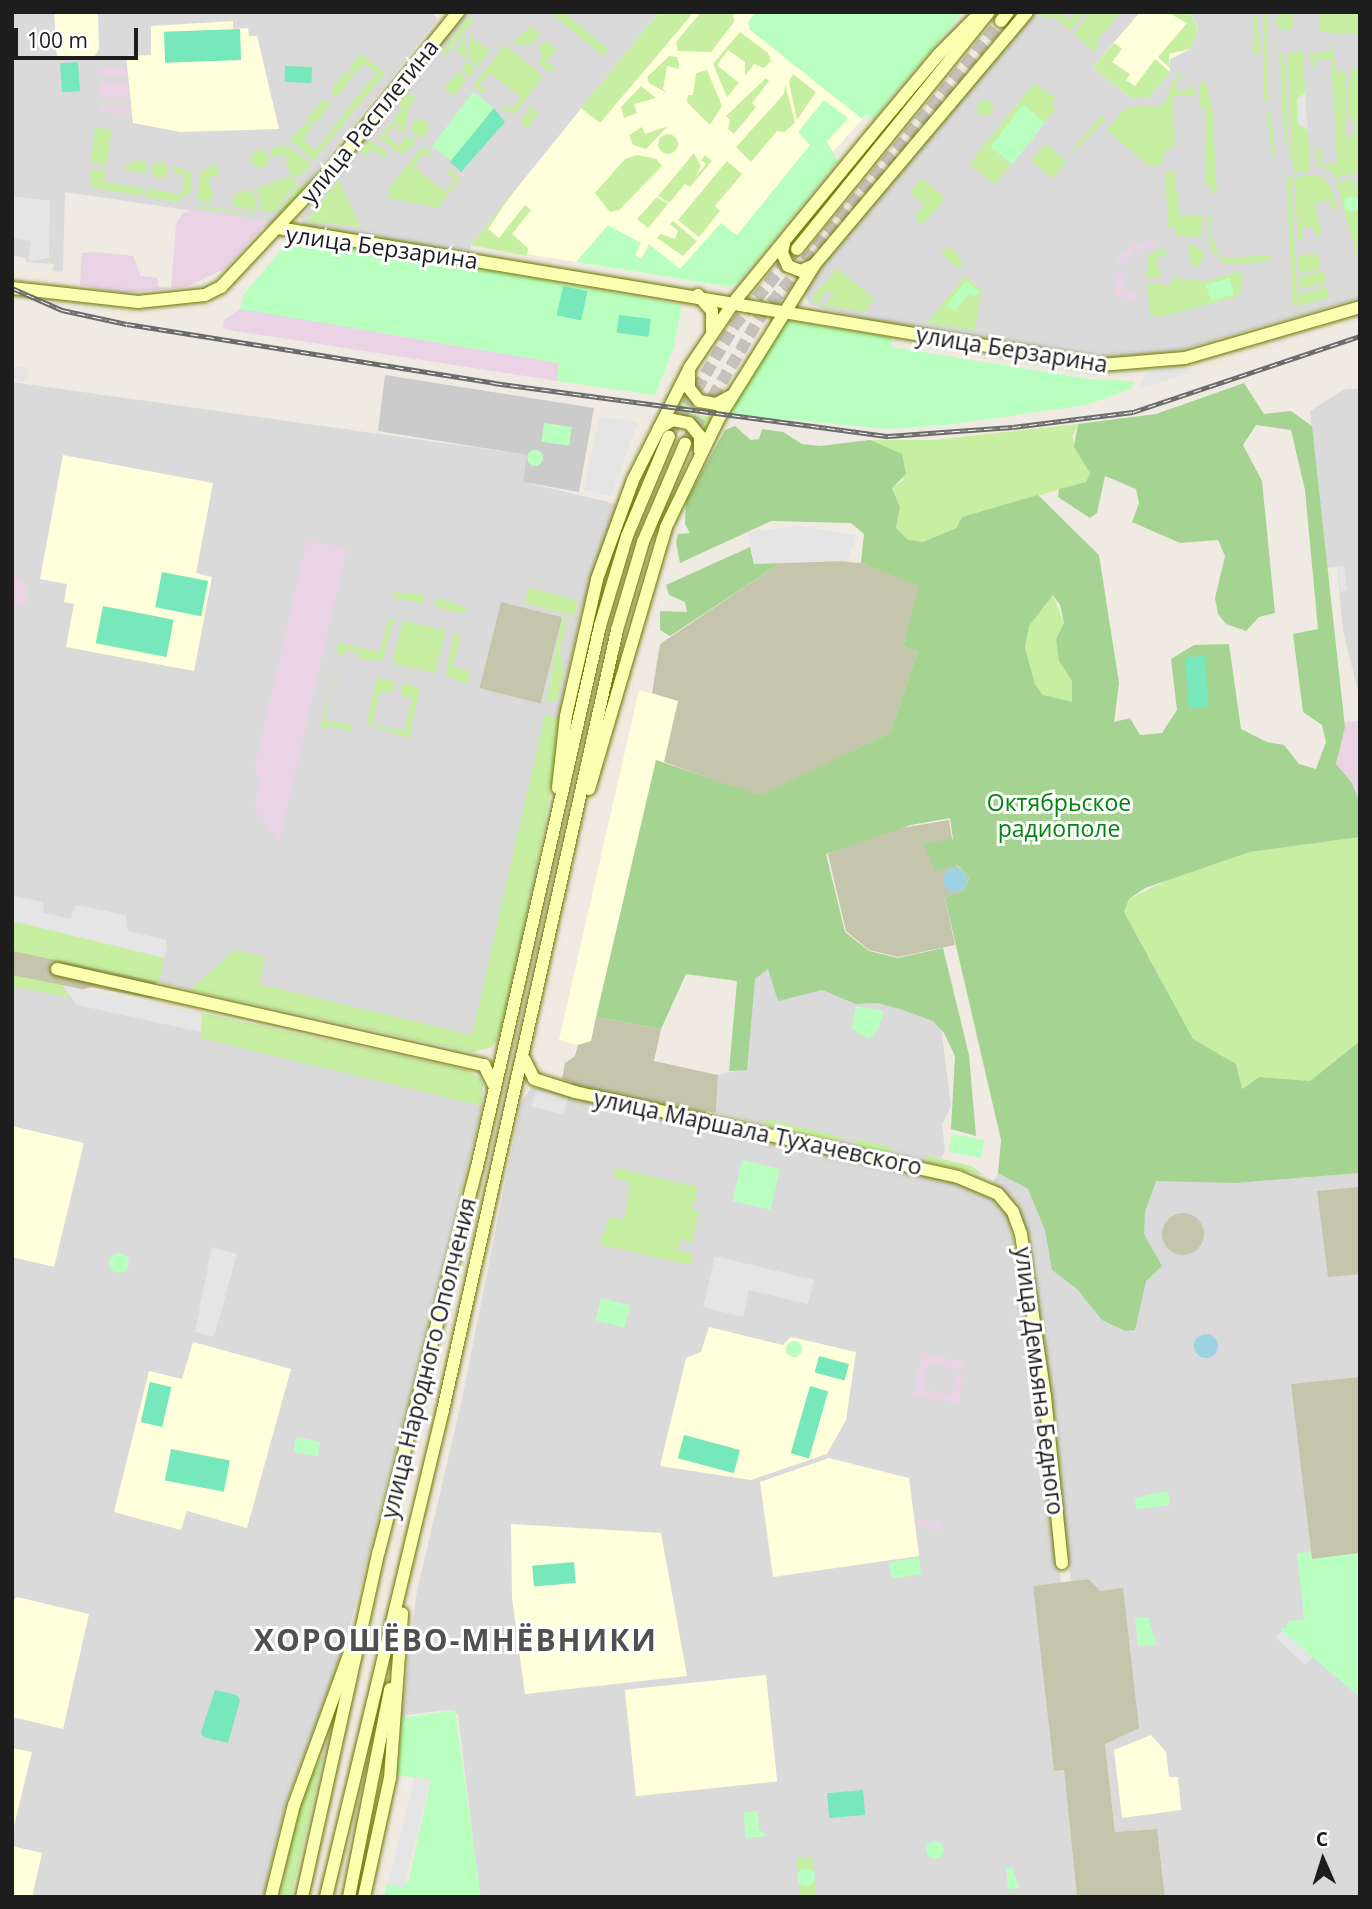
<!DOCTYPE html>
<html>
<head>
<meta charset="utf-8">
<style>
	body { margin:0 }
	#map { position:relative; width:1372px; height:1909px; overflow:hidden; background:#efebe2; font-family:"Open Sans",sans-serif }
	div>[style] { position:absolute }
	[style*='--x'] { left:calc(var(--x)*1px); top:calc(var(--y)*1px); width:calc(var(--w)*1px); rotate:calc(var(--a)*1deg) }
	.residential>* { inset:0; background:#dbdada }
	.industrial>* { inset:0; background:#e9d3e5; transform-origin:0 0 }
	.education>* { inset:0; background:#ffffdb; transform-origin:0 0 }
	.religious>* { inset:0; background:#cbcbcb }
	.construction>* { inset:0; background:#c5c5ac; transform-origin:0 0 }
	.round { border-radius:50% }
	.grass>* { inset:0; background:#c7efa2; transform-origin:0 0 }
	.forest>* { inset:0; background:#a5d392 }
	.park>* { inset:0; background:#b9ffbf; transform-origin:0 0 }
	.pitch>* { inset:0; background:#77e7bc; transform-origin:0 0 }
	.parking>* { inset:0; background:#e5e5e5; transform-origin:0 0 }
	.water>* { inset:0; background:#9dd2e2 }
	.secondary-tunnel>* { height:12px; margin-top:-6px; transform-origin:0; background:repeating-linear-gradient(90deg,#c5c2bb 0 12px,transparent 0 18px) }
	.roads { filter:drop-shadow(0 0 2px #6a7800) drop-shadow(0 0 2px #6a7800) }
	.secondary>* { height:12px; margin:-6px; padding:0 6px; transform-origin:6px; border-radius:6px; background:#fbffb0 }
	.rail>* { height:5px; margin-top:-2.5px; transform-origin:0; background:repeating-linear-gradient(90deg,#fff 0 8px,#6b6b6b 0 16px); box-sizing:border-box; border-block:2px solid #6b6b6b }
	span { translate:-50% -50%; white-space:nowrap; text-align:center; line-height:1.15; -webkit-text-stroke:6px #fff; paint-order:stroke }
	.street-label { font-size:23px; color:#1d1d1d }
	.park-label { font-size:23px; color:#01850c }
	.district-label { font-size:30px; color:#505050; font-weight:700; letter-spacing:2px }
	.frame { position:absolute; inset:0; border:14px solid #1d1d1d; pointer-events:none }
	.north { position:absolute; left:1288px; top:1825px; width:70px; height:70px; -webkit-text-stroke:5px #fff; paint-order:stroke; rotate:357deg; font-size:19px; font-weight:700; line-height:28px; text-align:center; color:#1d1d1d }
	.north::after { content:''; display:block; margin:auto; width:24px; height:32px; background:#1d1d1d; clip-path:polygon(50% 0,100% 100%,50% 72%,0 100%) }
	.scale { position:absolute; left:14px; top:28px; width:124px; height:32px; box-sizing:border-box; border:4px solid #1d1d1d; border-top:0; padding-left:9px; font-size:21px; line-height:24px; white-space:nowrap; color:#1d1d1d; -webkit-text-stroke:5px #fff; paint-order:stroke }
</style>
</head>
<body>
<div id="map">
	<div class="residential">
		<div style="clip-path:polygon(12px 12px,430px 12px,438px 19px,275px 223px,65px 192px,63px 272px,53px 271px,54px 264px,26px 262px,26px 258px,12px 255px)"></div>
		<div style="clip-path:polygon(465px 12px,659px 12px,471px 245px,469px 255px,304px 228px,301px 217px)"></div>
		<div style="clip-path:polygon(1031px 12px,1360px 12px,1360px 298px,1148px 359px,1095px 359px,898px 327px,810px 305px,805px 296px,807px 283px)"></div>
		<div style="clip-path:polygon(12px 382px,528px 455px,523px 482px,617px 504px,582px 608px,561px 703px,535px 877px,499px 1037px,492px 1047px,472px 1052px,12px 950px)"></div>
		<div style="clip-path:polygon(1360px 388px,1360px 700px,1343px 631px,1337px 567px,1327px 568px,1310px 411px,1343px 390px)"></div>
		<div style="clip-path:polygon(749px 965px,940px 1018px,951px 1106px,942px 1124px,945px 1150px,938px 1165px,716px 1113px,718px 1075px,739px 1070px)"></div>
		<div style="clip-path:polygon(12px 975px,466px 1070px,483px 1084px,482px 1106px,441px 1274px,345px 1645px,286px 1803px,263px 1897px,12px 1897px)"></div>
		<div style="clip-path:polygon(532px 1087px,972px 1186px,995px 1198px,1008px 1214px,1031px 1333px,1061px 1583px,1033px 1586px,1054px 1770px,1064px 1769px,1077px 1897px,480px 1897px,458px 1714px,449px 1710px,406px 1715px,401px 1720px,416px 1596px,462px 1399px,521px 1103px)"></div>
		<div style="clip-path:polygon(998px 1173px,1236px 1183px,1360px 1173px,1360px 1897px,1165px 1897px,1157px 1829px,1115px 1832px,1105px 1744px,1123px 1589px,1099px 1591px,1089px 1579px,1071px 1582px,1027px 1234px,1018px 1209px,993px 1182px)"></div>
	</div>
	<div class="industrial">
		<div style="clip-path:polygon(99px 67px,125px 68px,125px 75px,98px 75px)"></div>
		<div style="left:99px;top:82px;width:29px;height:15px;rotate:2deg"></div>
		<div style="clip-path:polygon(99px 105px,130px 106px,129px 114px,98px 112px)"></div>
		<div style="clip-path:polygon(193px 210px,275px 223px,263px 227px,226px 268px,186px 287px,124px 293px,80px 285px,82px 253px,96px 252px,133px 256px,141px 276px,158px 278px,158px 287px,171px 288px,176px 225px,182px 213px)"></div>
		<div style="clip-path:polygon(1153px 239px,1154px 246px,1135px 250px,1124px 264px,1117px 264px,1117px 258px,1133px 245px)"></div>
		<div style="clip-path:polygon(1116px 276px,1124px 276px,1124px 290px,1137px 292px,1136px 300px,1116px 296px)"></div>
		<div style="clip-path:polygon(244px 294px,250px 310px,559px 363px,557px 381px,223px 329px,224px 320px,240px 309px)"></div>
		<div style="clip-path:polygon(307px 540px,347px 549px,279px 842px,254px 808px,260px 779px,254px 769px)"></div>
		<div style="clip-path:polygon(12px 575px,27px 586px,25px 605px,12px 602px)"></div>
		<div style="clip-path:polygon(1360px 721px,1360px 804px,1352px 783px,1336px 765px,1343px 722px)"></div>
		<div style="clip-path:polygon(922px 1353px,963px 1361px,962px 1370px,928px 1363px,923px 1389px,952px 1395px,955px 1375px,962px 1376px,959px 1403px,913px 1396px)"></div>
		<div style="clip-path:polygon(916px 1518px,942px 1523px,940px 1531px,915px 1525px)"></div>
	</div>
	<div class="education">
		<div style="clip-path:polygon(54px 12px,98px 12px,99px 49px,94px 57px,57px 59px)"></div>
		<div style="clip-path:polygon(659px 12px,963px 12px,873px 119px,867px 114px,831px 154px,838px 161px,738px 283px,730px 287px,471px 245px)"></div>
		<div style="clip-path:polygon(1140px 12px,1190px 12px,1198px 28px,1190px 49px,1170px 59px,1170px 72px,1149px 98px,1131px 98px,1093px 67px)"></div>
		<div style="clip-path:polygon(233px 21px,233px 29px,248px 28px,249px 36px,257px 36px,279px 129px,180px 132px,133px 123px,126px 56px,151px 55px,151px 26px)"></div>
		<div style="clip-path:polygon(63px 455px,213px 483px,196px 573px,212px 577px,194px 671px,66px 647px,74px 604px,64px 602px,67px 584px,40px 579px)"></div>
		<div style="clip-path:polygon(639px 690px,678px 701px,667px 951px,596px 1018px,591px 1041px,578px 1045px,559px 1040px)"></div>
		<div style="clip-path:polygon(12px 1126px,84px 1143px,54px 1267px,12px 1257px)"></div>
		<div style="clip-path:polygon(709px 1327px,783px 1345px,791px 1337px,856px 1352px,846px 1420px,827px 1454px,751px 1480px,660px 1466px,686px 1358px,701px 1352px)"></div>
		<div style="clip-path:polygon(193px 1342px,291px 1369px,247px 1528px,187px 1511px,181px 1530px,114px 1512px,149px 1371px,182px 1379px)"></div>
		<div style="clip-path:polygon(829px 1458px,909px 1478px,919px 1556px,773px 1577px,760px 1482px)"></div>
		<div style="clip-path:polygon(511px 1524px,661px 1533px,687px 1676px,525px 1694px,512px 1598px)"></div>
		<div style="clip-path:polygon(17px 1597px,89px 1614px,63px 1729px,12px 1717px,12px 1602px)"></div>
		<div style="left:766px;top:1675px;width:107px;height:142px;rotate:84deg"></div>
		<div style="clip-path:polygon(1151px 1735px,1166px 1752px,1169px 1777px,1178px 1777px,1181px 1810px,1122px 1818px,1114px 1750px)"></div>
		<div style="clip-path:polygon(12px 1748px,32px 1752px,12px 1834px)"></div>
		<div style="clip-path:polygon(12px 1846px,42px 1853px,32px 1897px,12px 1896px)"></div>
	</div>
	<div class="religious">
		<div style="clip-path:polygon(385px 375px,594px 408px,579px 492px,523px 482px,527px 455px,378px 431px)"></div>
	</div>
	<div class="construction">
		<div style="clip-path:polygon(816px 559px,861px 563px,920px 587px,903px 646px,917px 652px,890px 733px,760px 796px,664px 762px,678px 701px,652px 693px,660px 644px,782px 562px)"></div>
		<div style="left:501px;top:602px;width:63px;height:89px;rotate:14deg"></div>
		<div style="clip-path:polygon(949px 820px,956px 865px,969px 877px,965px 890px,945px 898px,955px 945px,898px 957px,869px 950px,846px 931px,828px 854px,865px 834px)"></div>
		<div style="clip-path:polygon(12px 923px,161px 960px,153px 999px,92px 987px,64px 994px,12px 983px)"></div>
		<div style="clip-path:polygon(596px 1017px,661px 1029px,654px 1061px,718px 1075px,716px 1113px,707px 1111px,704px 1117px,572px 1087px,572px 1082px,562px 1079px,565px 1063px,575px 1056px,578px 1045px,591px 1041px)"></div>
		<div style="clip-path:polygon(1360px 1187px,1360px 1274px,1328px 1277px,1317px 1191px)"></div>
		<div class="round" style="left:1162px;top:1213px;width:42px;height:42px"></div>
		<div style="clip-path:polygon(1360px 1377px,1360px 1553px,1312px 1559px,1291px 1384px)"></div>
		<div style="clip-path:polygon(1089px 1579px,1100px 1591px,1123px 1588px,1139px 1728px,1105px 1744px,1115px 1832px,1157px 1829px,1165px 1897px,1077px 1897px,1064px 1770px,1054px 1771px,1033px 1586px)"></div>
	</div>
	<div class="grass">
		<div style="clip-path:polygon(549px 12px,563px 12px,608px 49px,604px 56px)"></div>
		<div style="clip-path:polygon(659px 12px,694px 12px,600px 123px,581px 108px)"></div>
		<div style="clip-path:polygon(701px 12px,733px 12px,734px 22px,711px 52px,678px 51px,676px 42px)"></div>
		<div style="clip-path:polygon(1060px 12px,1069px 20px,1076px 12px,1085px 12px,1070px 31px,1053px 16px,1048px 20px,1041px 14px)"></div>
		<div style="clip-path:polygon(1091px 12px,1121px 12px,1096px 41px,1099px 45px,1093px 52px,1074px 33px)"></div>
		<div style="clip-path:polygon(1167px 12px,1190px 12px,1198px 28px,1190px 49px,1169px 54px,1170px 68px,1158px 57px,1187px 23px)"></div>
		<div style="left:1264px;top:12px;width:4px;height:89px"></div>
		<div style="clip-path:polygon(1319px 12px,1360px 12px,1360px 52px,1357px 34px,1320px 32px)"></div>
		<div class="round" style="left:1276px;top:12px;width:18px;height:18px"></div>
		<div style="clip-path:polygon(469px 16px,474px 20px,445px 56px,441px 53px)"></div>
		<div style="clip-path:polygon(1253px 16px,1257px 16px,1260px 54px,1253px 54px)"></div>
		<div style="clip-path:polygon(530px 26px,540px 34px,532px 44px,517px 45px,514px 42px)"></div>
		<div style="clip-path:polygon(740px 32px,768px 53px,771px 61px,764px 68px,754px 64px,745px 76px,745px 62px,728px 50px,717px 65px,739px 83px,727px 97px,713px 64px)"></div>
		<div style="clip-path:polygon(465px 36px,468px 60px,475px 70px,470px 77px,461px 69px,468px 60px,455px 50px)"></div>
		<div style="clip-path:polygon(470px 36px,490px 51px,477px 67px,470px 59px)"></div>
		<div style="clip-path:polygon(545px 40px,557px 49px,546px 61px,555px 68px,550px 73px,538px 63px,543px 53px,538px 49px)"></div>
		<div style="clip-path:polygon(1114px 43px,1122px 49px,1112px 62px,1130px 74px,1126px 80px,1135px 86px,1155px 59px,1170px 72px,1149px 98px,1131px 98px,1093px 67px)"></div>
		<div style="clip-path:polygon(505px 45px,543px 76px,514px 115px,501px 108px,504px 104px,511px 110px,521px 97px,490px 73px,479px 84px,486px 90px,483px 94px,473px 85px)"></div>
		<div style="clip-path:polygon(1333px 50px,1337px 72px,1345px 72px,1345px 137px,1354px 135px,1355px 123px,1348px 118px,1348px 89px,1352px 70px,1360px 68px,1360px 172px,1334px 178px,1330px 169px,1317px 166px,1316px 149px,1321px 149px,1322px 165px,1337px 163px,1331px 59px,1316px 59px,1316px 68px,1311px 68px,1310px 54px)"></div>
		<div style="clip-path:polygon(1284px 52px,1290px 170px,1282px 109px,1280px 53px)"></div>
		<div style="clip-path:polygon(1303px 52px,1305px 93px,1299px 124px,1308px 130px,1310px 171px,1293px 171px,1287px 53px)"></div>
		<div style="clip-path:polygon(360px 54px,385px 73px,313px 161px,290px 139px,306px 122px,313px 127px,303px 139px,315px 150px,376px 73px,364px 63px,355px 74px,348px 70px)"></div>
		<div style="clip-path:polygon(669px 56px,677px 57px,679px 65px,679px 69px,667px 66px,663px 89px,667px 93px,649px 83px,647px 77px)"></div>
		<div style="clip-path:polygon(707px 70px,722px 106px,710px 125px,687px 102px,688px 95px,693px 95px,696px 73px)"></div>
		<div style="clip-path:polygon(346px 72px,353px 77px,335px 98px,331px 90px)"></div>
		<div style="left:458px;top:72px;width:12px;height:21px;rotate:42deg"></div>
		<div style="clip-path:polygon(793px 74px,816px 92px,797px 120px,789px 82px)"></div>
		<div style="clip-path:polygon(1183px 74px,1187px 77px,1177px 77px,1178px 92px,1194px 87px,1195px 95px,1173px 96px,1175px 146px,1165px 151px,1162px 165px,1149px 166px,1107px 130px,1126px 107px,1163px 106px,1176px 76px)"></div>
		<div style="clip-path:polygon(766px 78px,769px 81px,752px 103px,756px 107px,734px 134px,728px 129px,730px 120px,726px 116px)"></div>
		<div style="clip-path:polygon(1199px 82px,1206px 83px,1212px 106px,1217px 193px,1212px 193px,1212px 185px,1206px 185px,1205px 107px,1200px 107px)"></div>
		<div style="clip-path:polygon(1034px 83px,1056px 98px,1051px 105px,1057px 109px,1045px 122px,1023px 106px,990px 146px,1011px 165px,994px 184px,972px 166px,972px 160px)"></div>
		<div style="clip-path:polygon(785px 84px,795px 122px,785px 132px,777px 131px,751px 162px,736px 147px,784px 94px)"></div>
		<div style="clip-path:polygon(641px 86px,656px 98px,634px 104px,637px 113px,624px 118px,621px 107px)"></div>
		<div style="left:401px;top:90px;width:9px;height:41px;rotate:6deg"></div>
		<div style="clip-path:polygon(414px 94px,417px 97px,386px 135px,399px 146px,407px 135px,416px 143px,401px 154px,379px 138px)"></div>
		<div style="clip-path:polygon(322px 100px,332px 103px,314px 125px,307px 119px)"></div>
		<div class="round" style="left:977px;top:100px;width:16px;height:16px"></div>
		<div style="clip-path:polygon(531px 106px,538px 112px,528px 130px,521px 121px)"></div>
		<div style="clip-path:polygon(1270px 110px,1275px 153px,1272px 157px,1267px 113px)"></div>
		<div style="clip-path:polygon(1101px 116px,1106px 119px,1074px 152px,1072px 150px)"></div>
		<div class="round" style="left:411px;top:119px;width:18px;height:18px"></div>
		<div style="clip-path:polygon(668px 126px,646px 149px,633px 145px,629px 135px,642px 127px,645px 134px)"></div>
		<div style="clip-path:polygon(95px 128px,112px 129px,106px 166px,91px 162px)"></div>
		<div class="round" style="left:658px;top:134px;width:20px;height:20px"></div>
		<div style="clip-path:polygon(369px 140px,388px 152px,384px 158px,372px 149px,366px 156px,360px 151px)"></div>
		<div style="clip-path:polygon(1046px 144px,1066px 161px,1053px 179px,1034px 163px,1033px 157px)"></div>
		<div style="clip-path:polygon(286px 145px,311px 164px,299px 178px,290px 174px,284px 154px,273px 158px,271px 148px)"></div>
		<div style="clip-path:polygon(422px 147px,432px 153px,428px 157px,423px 154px,414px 166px,445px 192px,455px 180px,447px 173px,450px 169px,460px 179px,438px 208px,388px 198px,390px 187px)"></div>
		<div class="round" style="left:251px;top:150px;width:18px;height:18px"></div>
		<div style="clip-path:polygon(694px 153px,701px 166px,696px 176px,706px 164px,701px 160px,705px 155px,712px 161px,690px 187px,685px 184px,669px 203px,658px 196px)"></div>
		<div style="clip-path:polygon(638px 155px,656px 159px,662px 166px,619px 210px,610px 212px,595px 193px,625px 159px)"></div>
		<div style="clip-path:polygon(136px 160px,147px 162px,145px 173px,122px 169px)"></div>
		<div style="clip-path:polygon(727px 161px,742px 174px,715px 206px,720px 211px,699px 237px,678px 220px)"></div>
		<div class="round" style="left:152px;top:162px;width:16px;height:16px"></div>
		<div style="clip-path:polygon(216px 165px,219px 175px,208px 178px,214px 197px,208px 203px,197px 200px,201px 170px)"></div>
		<div style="clip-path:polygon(174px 166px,192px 173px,190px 196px,182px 195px,178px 202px,145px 197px,146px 189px,182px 194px,185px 175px,173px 173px)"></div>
		<div style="clip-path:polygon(90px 169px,106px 171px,104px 182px,143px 188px,141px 196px,91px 187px)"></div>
		<div style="clip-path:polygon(1174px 170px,1180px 217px,1203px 215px,1201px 237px,1175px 236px,1175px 228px,1168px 228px,1165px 171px)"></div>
		<div style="clip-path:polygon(1321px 175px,1331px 187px,1337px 208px,1332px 210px,1328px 200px,1314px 204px,1322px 233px,1315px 235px,1312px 226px,1301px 229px,1304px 238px,1298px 239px,1294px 177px)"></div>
		<div style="clip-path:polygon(290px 176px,297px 182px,274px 212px,262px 212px,257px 188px)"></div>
		<div style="left:1291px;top:177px;width:128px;height:5px;rotate:87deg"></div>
		<div style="clip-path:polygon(921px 178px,946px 198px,922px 225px,914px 218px,924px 205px,910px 192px)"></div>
		<div style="clip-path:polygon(339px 179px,360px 227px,308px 222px,307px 220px)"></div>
		<div style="clip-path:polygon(1354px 179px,1360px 197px,1360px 266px,1336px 183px)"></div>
		<div style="clip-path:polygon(299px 184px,304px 187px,279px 214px,278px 211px)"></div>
		<div style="clip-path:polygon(252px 189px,258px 211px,234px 207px,232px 196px)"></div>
		<div style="clip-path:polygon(513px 192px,488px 229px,499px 238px,525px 205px,531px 210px,512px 234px,528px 248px,527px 256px,471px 245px)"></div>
		<div style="clip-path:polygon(657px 197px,668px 204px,648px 228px,637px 219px)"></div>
		<div style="clip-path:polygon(198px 205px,277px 218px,200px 209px)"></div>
		<div style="clip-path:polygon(1207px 216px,1212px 216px,1212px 237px,1220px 258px,1270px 255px,1271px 262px,1224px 264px,1211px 251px)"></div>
		<div style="clip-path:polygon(673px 221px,697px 241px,683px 256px,657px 238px,661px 234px,675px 239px,678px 231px,670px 224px)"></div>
		<div style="clip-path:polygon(1194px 245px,1205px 254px,1199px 265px,1192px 265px,1190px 259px,1187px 245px)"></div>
		<div style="clip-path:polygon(945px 248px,954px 250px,963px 265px,959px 269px,941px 253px)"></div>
		<div style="clip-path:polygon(1166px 248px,1165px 258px,1156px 258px,1161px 277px,1146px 278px,1149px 254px)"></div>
		<div style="clip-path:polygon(1317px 252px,1321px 268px,1299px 273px,1298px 257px)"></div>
		<div style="clip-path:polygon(837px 268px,874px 299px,865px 312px,821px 305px,835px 297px,827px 290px,817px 305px,811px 299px)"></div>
		<div style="clip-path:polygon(1241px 271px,1241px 291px,1236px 297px,1159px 317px,1150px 313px,1147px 282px,1172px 286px,1172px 278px,1206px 281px)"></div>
		<div style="left:1323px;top:271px;width:12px;height:25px;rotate:76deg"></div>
		<div style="clip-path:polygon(965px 276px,981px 289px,975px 330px,927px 323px)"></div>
		<div style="clip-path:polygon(1327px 287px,1329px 298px,1300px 306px,1300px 294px)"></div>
		<div style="clip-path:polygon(684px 388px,717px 407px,714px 412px,674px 406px)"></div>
		<div style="clip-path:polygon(671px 411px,712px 417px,704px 430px,690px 417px,669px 415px)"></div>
		<div style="clip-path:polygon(1078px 424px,1072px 437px,1090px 472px,1086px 482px,962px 517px,956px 528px,923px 542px,908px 540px,896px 528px,900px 507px,892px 487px,904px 480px,893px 454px,870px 440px,933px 440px)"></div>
		<div style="left:529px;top:587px;width:51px;height:16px;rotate:16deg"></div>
		<div style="clip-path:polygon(394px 592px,425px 595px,423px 604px,392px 597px)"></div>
		<div style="clip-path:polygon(1053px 595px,1064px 623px,1056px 639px,1059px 660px,1072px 681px,1072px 703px,1043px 695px,1035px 684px,1025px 648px,1029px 626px)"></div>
		<div style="clip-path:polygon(437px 598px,467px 608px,465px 614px,435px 607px)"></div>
		<div style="clip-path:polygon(562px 617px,567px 618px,560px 652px,564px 672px,557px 700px,546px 702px,545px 706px)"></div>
		<div style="clip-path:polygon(388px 619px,394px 620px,382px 661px,358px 658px,359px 652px,345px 649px,343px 657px,337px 653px,337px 643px,380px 652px)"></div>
		<div style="left:403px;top:620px;width:44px;height:44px;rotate:14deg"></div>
		<div style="clip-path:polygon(454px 634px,461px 635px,453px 667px,470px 671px,468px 684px,445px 676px)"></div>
		<div style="clip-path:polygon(338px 667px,334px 681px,340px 683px,333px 685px,325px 720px,352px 725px,352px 732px,332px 726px,320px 730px)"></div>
		<div style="clip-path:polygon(377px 678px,395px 681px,392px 693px,380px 691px,372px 724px,404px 731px,412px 699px,400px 695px,403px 683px,420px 688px,409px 738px,366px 724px)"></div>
		<div style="clip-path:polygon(545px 714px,557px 718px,561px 727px,545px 824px,499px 1037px,492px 1047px,472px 1052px,190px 990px,235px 950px,265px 957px,259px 984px,472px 1035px)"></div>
		<div style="clip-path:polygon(1360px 837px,1360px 1041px,1310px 1081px,1259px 1077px,1241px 1089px,1236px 1064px,1193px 1039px,1124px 912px,1129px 899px,1172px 878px,1250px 852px)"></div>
		<div style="left:12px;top:914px;width:158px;height:36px;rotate:12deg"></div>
		<div style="clip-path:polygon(12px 975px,62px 985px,72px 998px,12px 986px)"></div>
		<div style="clip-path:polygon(202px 1013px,466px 1070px,481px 1079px,482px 1106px,200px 1038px)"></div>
		<div style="clip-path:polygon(762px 1118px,844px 1137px,834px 1141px,767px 1125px)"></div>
		<div style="clip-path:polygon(853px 1138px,896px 1149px,887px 1153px,861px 1147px)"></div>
		<div style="clip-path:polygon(925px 1155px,972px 1166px,983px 1175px,929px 1162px)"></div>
		<div style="clip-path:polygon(616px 1168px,698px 1187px,692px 1210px,699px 1212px,692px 1243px,680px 1239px,678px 1250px,693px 1254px,690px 1265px,599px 1244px,610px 1216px,624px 1220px,630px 1183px,613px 1177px)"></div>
		<div style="clip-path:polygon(324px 1754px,291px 1897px,280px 1897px,299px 1807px,309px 1778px)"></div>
		<div style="left:812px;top:1857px;width:39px;height:16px;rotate:84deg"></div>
	</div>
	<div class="forest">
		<div style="clip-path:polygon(evenodd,1244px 383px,1264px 414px,1291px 411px,1312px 426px,1345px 727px,1336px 764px,1352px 783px,1360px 804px,1360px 837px,1250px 852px,1145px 888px,1129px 899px,1124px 912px,1193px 1039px,1236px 1064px,1242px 1089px,1259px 1077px,1310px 1081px,1360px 1041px,1360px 1173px,1236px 1183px,1156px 1181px,1145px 1212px,1144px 1234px,1162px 1266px,1146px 1281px,1135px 1330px,1125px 1331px,1102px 1320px,1077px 1289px,1052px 1270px,1045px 1230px,1028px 1189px,998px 1173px,1001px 1140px,945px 898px,965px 890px,969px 877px,957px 865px,936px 872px,923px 844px,953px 839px,950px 818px,911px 825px,826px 854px,845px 932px,869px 951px,898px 958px,943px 948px,969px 1055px,976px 1136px,951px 1129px,955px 1056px,944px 1033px,933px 1021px,903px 1010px,878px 1003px,856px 1004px,822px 990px,778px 1001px,768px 969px,755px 979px,747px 1070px,729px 1071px,737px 981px,686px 974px,661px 1029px,596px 1017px,656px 760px,760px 795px,890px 733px,917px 652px,903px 646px,919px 587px,861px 563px,864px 534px,851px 523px,771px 521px,680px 563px,676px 542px,678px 534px,690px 533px,685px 524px,686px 501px,725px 430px,735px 426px,751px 440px,759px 439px,762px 429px,783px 432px,802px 444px,820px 446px,870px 440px,902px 454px,906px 474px,892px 488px,900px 507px,896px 528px,908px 540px,923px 542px,956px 528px,962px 517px,1038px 495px,1099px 555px,1119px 683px,1114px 722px,1130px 718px,1140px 735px,1162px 733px,1177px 710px,1171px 659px,1194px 645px,1229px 644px,1241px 729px,1267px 742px,1284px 745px,1299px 764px,1316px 769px,1326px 742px,1322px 725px,1303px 712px,1293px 634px,1318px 629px,1305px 490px,1291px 430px,1256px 425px,1243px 445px,1262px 481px,1275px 613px,1259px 617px,1246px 631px,1226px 624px,1218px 614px,1215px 598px,1225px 556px,1218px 540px,1180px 543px,1132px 522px,1139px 503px,1136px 489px,1105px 476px,1097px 513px,1090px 518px,1058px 497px,1059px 489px,1086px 482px,1090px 473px,1074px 447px,1078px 424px,1156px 414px,1244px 383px,1053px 595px,1060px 605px,1064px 623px,1056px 639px,1059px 661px,1072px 681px,1072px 702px,1043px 695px,1035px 684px,1025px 648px,1029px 626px,1053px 595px)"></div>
		<div style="clip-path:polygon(750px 547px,754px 564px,782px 562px,670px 636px,660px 630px,660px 611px,687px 612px,685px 602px,669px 595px,666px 585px)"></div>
	</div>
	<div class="park">
		<div style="clip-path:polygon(756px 12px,963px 12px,873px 119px,867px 114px,862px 119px,750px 30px,748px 22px)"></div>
		<div style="left:473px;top:92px;width:26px;height:68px;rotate:37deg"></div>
		<div style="clip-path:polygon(824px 100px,848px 118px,827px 142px,838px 161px,738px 283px,730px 287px,576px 262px,608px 225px,641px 243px,635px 255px,641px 259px,649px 244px,680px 269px,721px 223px,737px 235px,810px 145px,798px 132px)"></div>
		<div style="left:1023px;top:105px;width:28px;height:53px;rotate:38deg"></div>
		<div class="round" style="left:1344px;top:196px;width:16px;height:16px"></div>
		<div style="clip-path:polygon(294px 235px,682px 305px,674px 347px,655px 395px,557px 381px,559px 363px,240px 309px,244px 294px)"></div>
		<div style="left:1229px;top:278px;width:17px;height:24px;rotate:73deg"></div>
		<div style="clip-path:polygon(966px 281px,979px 292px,975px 297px,969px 294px,955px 311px,947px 305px)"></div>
		<div style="clip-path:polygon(790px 321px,892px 338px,891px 347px,1089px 379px,1134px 381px,1131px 389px,1086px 405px,946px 425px,888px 429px,726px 414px,784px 323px)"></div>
		<div style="left:544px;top:423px;width:28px;height:19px;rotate:8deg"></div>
		<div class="round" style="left:527px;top:450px;width:16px;height:16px"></div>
		<div style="clip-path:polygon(856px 1006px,884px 1011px,877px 1031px,869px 1039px,851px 1028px)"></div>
		<div style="left:952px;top:1134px;width:33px;height:18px;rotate:11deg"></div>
		<div style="left:742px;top:1160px;width:39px;height:42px;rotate:13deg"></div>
		<div class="round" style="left:109px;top:1253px;width:20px;height:20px"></div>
		<div style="left:601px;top:1298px;width:30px;height:23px;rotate:14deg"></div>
		<div class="round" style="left:786px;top:1341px;width:16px;height:16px"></div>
		<div style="left:296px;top:1437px;width:25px;height:15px;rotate:11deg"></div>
		<div style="clip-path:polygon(1168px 1491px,1170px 1505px,1136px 1509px,1135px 1498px)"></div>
		<div style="clip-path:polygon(1311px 1552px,1312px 1559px,1360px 1553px,1360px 1697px,1279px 1629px,1286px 1628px,1288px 1621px,1304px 1619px,1297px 1553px)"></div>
		<div style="left:919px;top:1558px;width:17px;height:30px;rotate:83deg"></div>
		<div style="clip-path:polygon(1148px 1617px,1157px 1645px,1138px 1646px,1135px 1618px)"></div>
		<div style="clip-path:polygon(455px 1710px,481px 1897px,384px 1897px,387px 1884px,408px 1883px,431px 1780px,397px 1775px,402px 1718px)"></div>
		<div style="clip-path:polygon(758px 1811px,759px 1829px,767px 1836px,745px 1838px,744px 1812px)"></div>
		<div class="round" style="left:926px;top:1841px;width:18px;height:18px"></div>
		<div style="clip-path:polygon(1012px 1867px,1019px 1888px,1008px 1889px,1006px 1868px)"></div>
		<div class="round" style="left:797px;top:1868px;width:18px;height:18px"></div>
	</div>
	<div class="pitch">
		<div style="left:240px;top:29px;width:31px;height:76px;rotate:88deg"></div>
		<div style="left:78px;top:62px;width:29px;height:18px;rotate:86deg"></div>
		<div style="left:285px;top:66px;width:27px;height:16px;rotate:2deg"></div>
		<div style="clip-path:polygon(494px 108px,505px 122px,461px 172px,450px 162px)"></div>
		<div style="left:563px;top:286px;width:25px;height:30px;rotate:12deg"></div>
		<div style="left:619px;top:315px;width:32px;height:18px;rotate:7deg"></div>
		<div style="left:162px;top:572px;width:47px;height:36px;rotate:11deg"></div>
		<div style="left:103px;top:606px;width:72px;height:38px;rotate:11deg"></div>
		<div style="left:1205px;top:656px;width:51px;height:20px;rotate:86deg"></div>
		<div style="left:819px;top:1356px;width:31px;height:17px;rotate:15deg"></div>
		<div style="left:150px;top:1382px;width:22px;height:41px;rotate:13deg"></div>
		<div style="left:810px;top:1386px;width:19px;height:70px;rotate:16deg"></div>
		<div style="left:684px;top:1435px;width:58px;height:24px;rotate:15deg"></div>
		<div style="left:171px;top:1449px;width:60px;height:32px;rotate:11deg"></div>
		<div style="left:574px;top:1562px;width:21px;height:42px;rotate:85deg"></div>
		<div style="clip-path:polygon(215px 1690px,237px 1695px,240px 1700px,228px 1743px,203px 1737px,201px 1732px)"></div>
		<div style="left:863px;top:1790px;width:25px;height:36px;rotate:85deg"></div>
	</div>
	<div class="parking">
		<div style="clip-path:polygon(1305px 93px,1308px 130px,1298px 124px,1297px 99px)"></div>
		<div style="clip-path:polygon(12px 196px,50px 201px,49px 258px,28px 261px,31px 241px,12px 238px)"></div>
		<div style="clip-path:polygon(1183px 363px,1191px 373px,1138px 389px,1147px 372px)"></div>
		<div class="round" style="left:13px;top:366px;width:16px;height:16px"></div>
		<div style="clip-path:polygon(599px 416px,638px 422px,611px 496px,584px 490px)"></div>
		<div style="clip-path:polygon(799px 526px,856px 535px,847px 561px,754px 564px,747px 532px)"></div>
		<div style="left:1344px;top:566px;width:25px;height:7px;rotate:83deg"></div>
		<div style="clip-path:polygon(12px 896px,43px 902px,44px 913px,70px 919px,76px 905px,126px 915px,128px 931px,167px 940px,165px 958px,12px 921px)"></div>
		<div style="clip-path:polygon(62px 985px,202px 1013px,201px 1032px,77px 1005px)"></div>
		<div style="left:536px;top:1090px;width:33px;height:17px;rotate:14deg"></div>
		<div style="clip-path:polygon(212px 1247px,237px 1254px,214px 1337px,195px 1332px)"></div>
		<div style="clip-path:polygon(715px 1256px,814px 1280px,808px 1304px,749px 1290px,743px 1317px,703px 1307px)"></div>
		<div style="clip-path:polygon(1282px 1631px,1313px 1657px,1305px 1665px,1275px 1637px)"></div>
		<div style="left:415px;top:1776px;width:16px;height:111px;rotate:14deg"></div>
	</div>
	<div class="water">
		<div class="round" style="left:943px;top:868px;width:24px;height:24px"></div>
		<div class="round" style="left:1194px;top:1334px;width:24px;height:24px"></div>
	</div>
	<div class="secondary-tunnel">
		<div style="--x:669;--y:436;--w:128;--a:-59.4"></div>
		<div style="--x:734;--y:326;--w:99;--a:-50.7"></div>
		<div style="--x:685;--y:444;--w:147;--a:-59.4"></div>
		<div style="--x:760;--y:317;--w:382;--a:-50.8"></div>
	</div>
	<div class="roads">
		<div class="secondary">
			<div style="--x:1001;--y:21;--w:11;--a:-52"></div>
			<div style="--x:278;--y:228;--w:834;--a:9.45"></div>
			<div style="--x:1101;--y:365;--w:84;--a:-4.8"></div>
			<div style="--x:1185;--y:358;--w:182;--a:-16.2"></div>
			<div style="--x:784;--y:243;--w:10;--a:101"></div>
			<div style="--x:782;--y:253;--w:14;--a:65"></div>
			<div style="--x:788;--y:266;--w:14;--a:21"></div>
			<div style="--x:801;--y:271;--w:14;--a:-25"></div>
			<div style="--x:797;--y:249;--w:304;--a:-51"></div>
			<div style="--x:12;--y:288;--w:127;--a:6.3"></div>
			<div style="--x:138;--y:302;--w:67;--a:-6"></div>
			<div style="--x:205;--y:295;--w:18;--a:-27"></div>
			<div style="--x:221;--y:287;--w:161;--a:-46.8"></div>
			<div style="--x:331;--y:170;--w:203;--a:-51.2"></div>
			<div style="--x:698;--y:295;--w:21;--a:49"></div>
			<div style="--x:712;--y:311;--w:19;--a:90"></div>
			<div style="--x:689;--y:370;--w:18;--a:90"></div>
			<div style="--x:689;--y:388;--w:16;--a:52"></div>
			<div style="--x:699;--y:401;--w:17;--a:10"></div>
			<div style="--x:716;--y:404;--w:17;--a:-28"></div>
			<div style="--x:659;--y:428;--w:16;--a:-30"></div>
			<div style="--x:673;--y:420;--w:16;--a:11"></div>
			<div style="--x:689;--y:423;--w:17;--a:50"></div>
			<div style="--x:700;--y:436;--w:15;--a:90"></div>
			<div style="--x:558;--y:788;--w:72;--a:-83.7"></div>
			<div style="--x:566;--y:716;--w:140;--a:-77.2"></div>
			<div style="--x:597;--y:579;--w:105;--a:-70"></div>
			<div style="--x:633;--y:480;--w:127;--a:-63.2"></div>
			<div style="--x:690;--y:367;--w:78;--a:-55.9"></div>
			<div style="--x:734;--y:302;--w:217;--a:-50.6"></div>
			<div style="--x:872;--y:134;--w:103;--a:-50.1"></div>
			<div style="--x:938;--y:55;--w:61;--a:-45"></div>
			<div style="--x:589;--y:789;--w:273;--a:-73.6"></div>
			<div style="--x:666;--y:527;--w:123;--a:-64.1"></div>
			<div style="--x:720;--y:416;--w:179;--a:-58"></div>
			<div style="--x:815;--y:264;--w:329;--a:-49.9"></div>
			<div style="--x:57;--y:969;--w:438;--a:12.7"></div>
			<div style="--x:484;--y:1065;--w:25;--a:64"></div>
			<div style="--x:524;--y:1059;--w:22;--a:63"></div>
			<div style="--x:534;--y:1079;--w:43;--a:17.6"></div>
			<div style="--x:575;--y:1092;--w:392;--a:12.5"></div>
			<div style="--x:958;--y:1177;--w:43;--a:23"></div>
			<div style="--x:998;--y:1194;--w:23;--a:50"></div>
			<div style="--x:1013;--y:1212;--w:23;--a:70"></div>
			<div style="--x:1021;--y:1234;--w:164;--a:81.6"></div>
			<div style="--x:1045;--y:1396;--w:168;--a:84.2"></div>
			<div style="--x:271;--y:1897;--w:95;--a:-76"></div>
			<div style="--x:294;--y:1805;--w:166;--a:-69.9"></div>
			<div style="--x:302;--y:1897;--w:354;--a:-77.5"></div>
			<div style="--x:379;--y:1551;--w:396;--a:-75.7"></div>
			<div style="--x:477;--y:1167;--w:555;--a:-77.19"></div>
			<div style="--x:600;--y:626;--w:94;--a:-73.3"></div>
			<div style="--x:627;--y:536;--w:108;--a:-67.2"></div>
			<div style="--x:326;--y:1897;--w:501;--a:-76.49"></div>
			<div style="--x:443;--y:1410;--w:799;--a:-77.42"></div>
			<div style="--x:617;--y:630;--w:92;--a:-73.5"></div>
			<div style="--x:643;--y:542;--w:107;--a:-66.8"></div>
			<div style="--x:349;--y:1897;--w:212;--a:-78.8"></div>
			<div style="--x:364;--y:1897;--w:122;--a:-77.7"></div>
			<div style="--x:390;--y:1778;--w:165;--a:-85.8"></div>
		</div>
	</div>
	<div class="rail">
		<div style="--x:12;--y:288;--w:55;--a:23.7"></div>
		<div style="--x:62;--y:310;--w:66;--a:12.2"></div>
		<div style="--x:127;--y:324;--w:372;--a:9.1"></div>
		<div style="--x:494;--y:383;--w:398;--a:7.7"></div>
		<div style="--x:888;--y:436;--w:125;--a:-4.1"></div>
		<div style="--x:1013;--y:427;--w:121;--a:-7.1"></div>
		<div style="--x:1133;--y:412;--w:239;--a:-18.5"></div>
	</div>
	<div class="street-label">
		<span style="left:369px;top:121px;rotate:-51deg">улица Расплетина</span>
		<span style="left:382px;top:247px;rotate:8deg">улица Берзарина</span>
		<span style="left:1012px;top:349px;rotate:9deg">улица Берзарина</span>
		<span style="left:758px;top:1132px;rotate:12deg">улица Маршала Тухачевского</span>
		<span style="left:428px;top:1358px;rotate:-76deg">улица Народного Ополчения</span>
		<span style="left:1040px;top:1381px;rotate:83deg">улица Демьяна Бедного</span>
	</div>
	<div class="park-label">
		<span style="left:1059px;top:815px">Октябрьское<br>радиополе</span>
	</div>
	<div class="district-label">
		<span style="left:456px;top:1640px">ХОРОШЁВО-МНЁВНИКИ</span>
	</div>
	<div class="frame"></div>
	<div class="north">С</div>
	<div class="scale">100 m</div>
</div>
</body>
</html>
